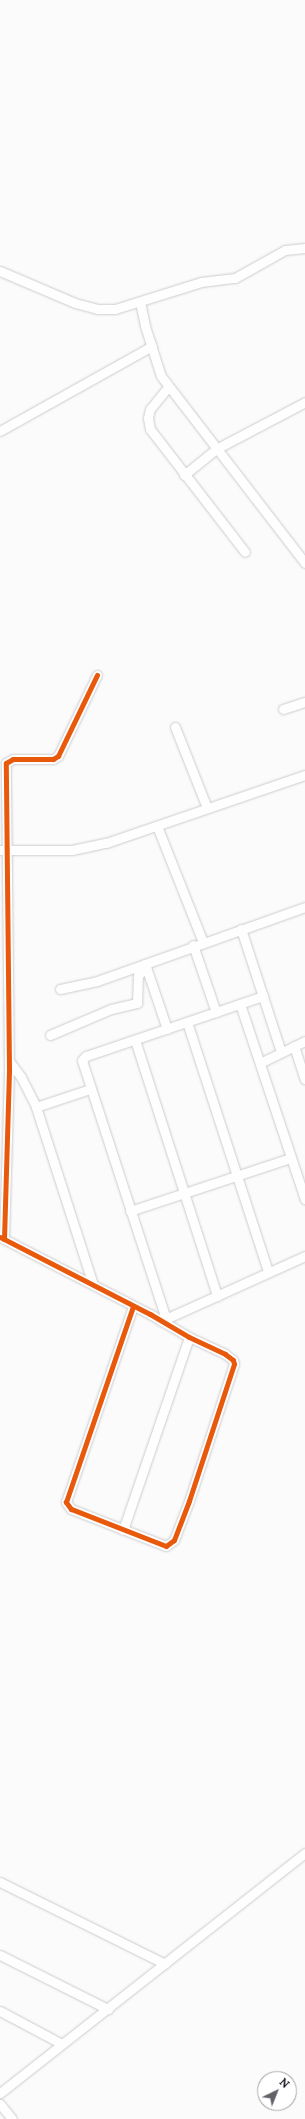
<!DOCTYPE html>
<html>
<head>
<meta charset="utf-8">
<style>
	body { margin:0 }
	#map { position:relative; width:305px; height:2119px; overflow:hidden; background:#fbfbfb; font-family:Lora,serif }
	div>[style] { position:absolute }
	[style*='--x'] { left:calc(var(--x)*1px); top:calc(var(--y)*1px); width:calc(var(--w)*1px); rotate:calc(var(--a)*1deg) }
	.roads { filter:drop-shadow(0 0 1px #cbccd1) drop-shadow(0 0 1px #cbccd1) }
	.minor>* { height:9px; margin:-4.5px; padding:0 4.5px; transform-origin:4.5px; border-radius:4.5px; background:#fefefe }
	.cycleway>* { height:5px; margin:-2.5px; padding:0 2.5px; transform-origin:2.5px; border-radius:2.5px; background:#e8590c }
	span { translate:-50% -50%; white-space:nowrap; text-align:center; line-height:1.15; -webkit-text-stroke:4px #fff; paint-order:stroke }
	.north { position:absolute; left:257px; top:2071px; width:40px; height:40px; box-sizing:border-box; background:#fff; border:1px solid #9f9fa3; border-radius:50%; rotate:43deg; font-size:11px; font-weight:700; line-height:16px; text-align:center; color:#0f101a }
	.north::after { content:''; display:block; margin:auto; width:14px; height:18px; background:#626269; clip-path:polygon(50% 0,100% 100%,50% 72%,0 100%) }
</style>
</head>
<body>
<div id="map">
	<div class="roads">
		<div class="minor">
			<div style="--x:0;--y:271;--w:82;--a:23.1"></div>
			<div style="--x:75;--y:303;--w:24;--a:15"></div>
			<div style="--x:98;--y:309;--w:17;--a:0"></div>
			<div style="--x:115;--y:309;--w:90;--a:-17.4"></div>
			<div style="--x:201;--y:282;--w:34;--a:-7"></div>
			<div style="--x:235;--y:278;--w:57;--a:-29.2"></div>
			<div style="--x:285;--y:250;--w:20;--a:-6"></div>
			<div style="--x:140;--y:302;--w:25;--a:78"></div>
			<div style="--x:145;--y:326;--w:52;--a:72.3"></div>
			<div style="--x:161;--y:376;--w:236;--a:52.4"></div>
			<div style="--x:168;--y:387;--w:28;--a:129"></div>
			<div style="--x:150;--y:409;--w:9;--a:103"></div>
			<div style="--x:148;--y:418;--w:11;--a:80"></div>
			<div style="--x:150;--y:429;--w:155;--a:52.3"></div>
			<div style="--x:0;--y:431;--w:174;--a:-29.2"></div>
			<div style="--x:184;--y:475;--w:41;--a:-39.1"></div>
			<div style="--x:216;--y:449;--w:101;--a:-27.8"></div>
			<div style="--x:283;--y:709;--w:23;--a:-18"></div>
			<div style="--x:175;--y:727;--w:87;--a:68.4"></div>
			<div style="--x:157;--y:826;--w:125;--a:68.4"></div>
			<div style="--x:0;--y:850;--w:72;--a:0"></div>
			<div style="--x:72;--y:850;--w:35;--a:-12"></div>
			<div style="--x:106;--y:843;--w:210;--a:-18.9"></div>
			<div style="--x:241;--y:929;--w:129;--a:72"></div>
			<div style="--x:193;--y:945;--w:71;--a:71.1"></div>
			<div style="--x:60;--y:989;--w:38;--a:-12"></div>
			<div style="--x:97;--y:981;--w:51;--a:-19.5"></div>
			<div style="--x:240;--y:1004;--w:206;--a:71.6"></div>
			<div style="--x:187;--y:1022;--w:263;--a:72"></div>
			<div style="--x:167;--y:1029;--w:69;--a:-108.7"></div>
			<div style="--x:145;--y:964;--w:170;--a:-19.6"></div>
			<div style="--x:50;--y:1035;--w:66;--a:-23.1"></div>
			<div style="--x:111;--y:1009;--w:27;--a:-13"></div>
			<div style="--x:137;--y:1003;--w:28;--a:-88"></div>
			<div style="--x:138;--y:975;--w:11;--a:-41"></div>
			<div style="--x:135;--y:1040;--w:269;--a:72.2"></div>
			<div style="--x:294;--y:1046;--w:35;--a:72"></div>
			<div style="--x:9;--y:1061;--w:20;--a:53"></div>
			<div style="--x:21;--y:1077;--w:34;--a:63"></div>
			<div style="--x:260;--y:1063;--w:50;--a:-26.1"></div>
			<div style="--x:90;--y:1089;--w:57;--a:161.6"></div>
			<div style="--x:36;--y:1107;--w:187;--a:72.2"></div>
			<div style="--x:130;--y:1211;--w:169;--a:-18.3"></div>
			<div style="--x:0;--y:1237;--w:169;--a:27.2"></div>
			<div style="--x:150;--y:1314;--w:45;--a:30.5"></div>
			<div style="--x:189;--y:1337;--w:40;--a:25"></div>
			<div style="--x:225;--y:1354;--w:10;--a:37"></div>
			<div style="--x:233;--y:1360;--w:4;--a:76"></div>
			<div style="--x:234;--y:1364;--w:144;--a:108.2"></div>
			<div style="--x:189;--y:1501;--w:42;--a:111"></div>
			<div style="--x:174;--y:1540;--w:10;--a:143"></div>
			<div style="--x:166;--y:1546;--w:102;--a:-158.7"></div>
			<div style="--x:71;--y:1509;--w:9;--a:-126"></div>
			<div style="--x:66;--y:1502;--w:207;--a:-71.1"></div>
			<div style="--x:4;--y:1239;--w:170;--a:-88.3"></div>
			<div style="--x:9;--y:1069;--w:306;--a:-90.6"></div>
			<div style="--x:6;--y:763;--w:8;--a:-30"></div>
			<div style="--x:13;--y:759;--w:40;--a:0"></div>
			<div style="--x:53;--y:759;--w:6;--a:-31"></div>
			<div style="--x:58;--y:756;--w:90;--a:-64.3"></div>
			<div style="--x:166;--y:1319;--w:272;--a:-108"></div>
			<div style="--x:82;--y:1060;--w:6;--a:-45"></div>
			<div style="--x:86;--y:1056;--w:187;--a:-18.7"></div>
			<div style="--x:161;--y:1321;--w:158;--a:-24.3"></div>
			<div style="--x:123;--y:1530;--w:204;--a:-71.1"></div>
			<div style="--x:0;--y:1882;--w:184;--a:26.4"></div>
			<div style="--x:0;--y:1955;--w:121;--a:26.6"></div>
			<div style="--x:0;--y:2011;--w:70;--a:28"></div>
			<div style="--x:0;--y:2093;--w:388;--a:-38.2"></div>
			<div style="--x:0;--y:2104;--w:19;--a:51"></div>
		</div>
	</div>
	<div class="cycleway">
		<div style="--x:0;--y:1237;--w:169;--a:27.2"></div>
		<div style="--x:150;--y:1314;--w:45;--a:30.5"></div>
		<div style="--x:189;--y:1337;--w:40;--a:25"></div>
		<div style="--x:225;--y:1354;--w:10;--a:37"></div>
		<div style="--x:233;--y:1360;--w:4;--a:76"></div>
		<div style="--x:234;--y:1364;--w:144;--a:108.2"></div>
		<div style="--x:189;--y:1501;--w:42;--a:111"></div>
		<div style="--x:174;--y:1540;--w:10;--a:143"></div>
		<div style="--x:166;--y:1546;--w:102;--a:-158.7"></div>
		<div style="--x:71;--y:1509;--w:9;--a:-126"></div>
		<div style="--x:66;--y:1502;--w:207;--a:-71.1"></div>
		<div style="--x:4;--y:1239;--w:170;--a:-88.3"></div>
		<div style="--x:9;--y:1069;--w:306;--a:-90.6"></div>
		<div style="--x:6;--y:763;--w:8;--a:-30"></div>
		<div style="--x:13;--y:759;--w:40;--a:0"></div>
		<div style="--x:53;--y:759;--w:6;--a:-31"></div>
		<div style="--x:58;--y:756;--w:90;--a:-64.3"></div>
	</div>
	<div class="north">N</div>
</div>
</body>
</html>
